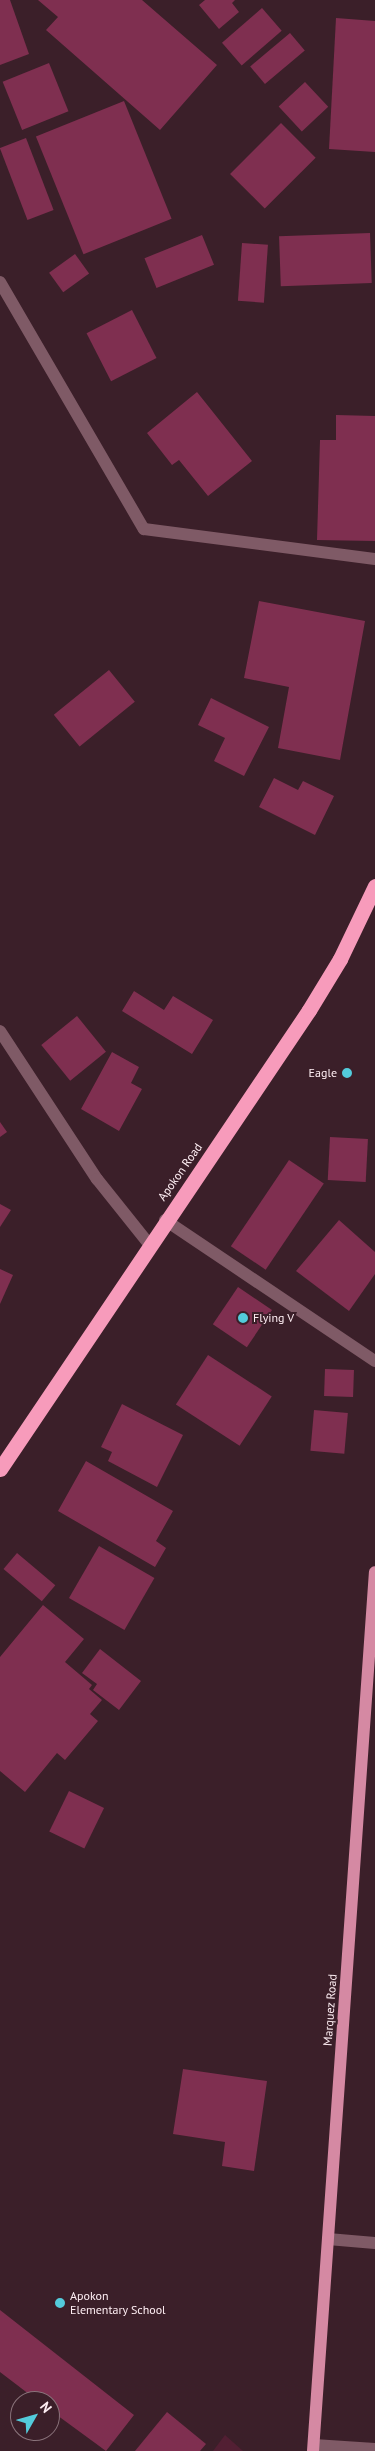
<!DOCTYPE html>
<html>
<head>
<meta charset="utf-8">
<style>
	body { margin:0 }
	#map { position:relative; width:375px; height:2451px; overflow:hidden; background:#3b1f29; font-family:"PT Sans",sans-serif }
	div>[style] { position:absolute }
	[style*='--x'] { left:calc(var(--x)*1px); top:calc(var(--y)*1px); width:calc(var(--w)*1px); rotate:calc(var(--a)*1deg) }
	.green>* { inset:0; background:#521f33 }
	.building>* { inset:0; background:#7f2f50; transform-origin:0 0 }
	.minor>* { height:12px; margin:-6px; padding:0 6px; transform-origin:6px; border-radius:6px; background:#7f5a66 }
	.major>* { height:12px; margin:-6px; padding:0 6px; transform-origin:6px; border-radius:6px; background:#d589a3 }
	.highway>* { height:15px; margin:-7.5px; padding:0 7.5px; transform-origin:7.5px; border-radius:7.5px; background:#f79bbb }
	.dots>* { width:14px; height:14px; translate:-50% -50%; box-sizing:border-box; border:2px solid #3b1f29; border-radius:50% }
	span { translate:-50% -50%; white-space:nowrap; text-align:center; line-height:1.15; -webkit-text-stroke:4px #3b1f29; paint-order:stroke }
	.poi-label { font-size:12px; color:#feeef3 }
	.right { translate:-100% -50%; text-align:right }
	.left { translate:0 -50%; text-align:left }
	.street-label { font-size:12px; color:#feeef3 }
	.north { position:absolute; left:10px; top:2391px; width:50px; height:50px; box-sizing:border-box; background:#3b1f29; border:1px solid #89727a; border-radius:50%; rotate:52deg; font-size:14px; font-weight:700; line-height:20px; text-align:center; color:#feeef3 }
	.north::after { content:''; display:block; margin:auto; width:18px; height:22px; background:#53cbdb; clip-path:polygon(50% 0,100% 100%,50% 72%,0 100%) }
</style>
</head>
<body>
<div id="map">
	<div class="green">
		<div style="clip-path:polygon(225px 2435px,243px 2451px,213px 2451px)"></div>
	</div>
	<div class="building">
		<div style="clip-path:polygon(0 0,10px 0,29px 54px,0 65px)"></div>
		<div style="clip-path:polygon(38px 0,142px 0,217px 65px,160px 130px,46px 30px,58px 17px)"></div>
		<div style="clip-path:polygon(205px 0,235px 0,232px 3px,239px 12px,219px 29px,199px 5px)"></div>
		<div style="left:262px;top:8px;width:30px;height:53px;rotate:49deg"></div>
		<div style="clip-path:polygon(336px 18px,375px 21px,375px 152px,329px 149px)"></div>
		<div style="left:290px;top:33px;width:23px;height:52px;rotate:50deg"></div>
		<div style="left:49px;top:63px;width:52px;height:50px;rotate:68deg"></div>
		<div style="left:305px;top:82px;width:34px;height:36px;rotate:47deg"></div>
		<div style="left:124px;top:101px;width:127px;height:95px;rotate:68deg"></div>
		<div style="left:281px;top:123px;width:49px;height:72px;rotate:45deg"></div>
		<div style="left:26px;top:138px;width:77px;height:28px;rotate:69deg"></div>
		<div style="left:370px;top:233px;width:50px;height:91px;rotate:88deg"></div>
		<div style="left:202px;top:235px;width:32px;height:62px;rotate:68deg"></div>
		<div style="left:242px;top:243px;width:26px;height:58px;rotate:4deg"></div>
		<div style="left:75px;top:254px;width:24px;height:32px;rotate:54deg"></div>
		<div style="left:132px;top:310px;width:54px;height:51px;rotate:63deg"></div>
		<div style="clip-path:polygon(197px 392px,252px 461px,208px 496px,179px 460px,172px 465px,147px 433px)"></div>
		<div style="clip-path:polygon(336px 415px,375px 416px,375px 541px,317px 540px,320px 440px,336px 440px)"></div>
		<div style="clip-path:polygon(259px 601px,365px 621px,340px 760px,278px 748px,289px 687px,244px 678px)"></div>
		<div style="left:109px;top:670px;width:41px;height:71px;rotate:51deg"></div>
		<div style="clip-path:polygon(211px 698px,269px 727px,244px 776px,214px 761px,225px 738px,198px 725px)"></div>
		<div style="clip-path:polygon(274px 778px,298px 790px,303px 781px,334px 796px,315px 835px,259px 807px)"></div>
		<div style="clip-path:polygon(134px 991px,164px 1010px,173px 996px,213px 1020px,192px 1054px,122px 1011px)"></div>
		<div style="left:77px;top:1016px;width:46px;height:46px;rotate:51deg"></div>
		<div style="clip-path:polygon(112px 1052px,139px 1067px,131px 1083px,142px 1089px,119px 1131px,81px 1109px)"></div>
		<div style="clip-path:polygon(0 1122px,7px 1132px,0 1137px)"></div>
		<div style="left:330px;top:1137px;width:38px;height:43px;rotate:3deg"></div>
		<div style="left:289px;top:1160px;width:42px;height:104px;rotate:34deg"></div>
		<div style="clip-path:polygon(0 1204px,11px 1210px,0 1227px)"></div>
		<div style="clip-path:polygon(339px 1220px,375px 1252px,375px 1274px,349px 1311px,296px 1271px)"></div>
		<div style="clip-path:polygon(0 1269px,13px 1275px,0 1304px)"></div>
		<div style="left:238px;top:1287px;width:41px;height:45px;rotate:34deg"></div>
		<div style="left:208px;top:1355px;width:76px;height:59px;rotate:33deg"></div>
		<div style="left:325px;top:1369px;width:29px;height:27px;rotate:2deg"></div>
		<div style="clip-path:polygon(122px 1404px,183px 1435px,157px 1487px,108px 1461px,112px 1452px,101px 1447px)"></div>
		<div style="left:314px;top:1410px;width:34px;height:41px;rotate:5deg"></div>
		<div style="clip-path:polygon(86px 1461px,173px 1511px,156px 1541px,166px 1548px,155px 1567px,58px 1511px)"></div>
		<div style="left:99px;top:1546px;width:64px;height:60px;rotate:30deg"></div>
		<div style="left:17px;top:1553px;width:50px;height:21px;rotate:40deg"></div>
		<div style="clip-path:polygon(43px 1605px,84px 1639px,65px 1662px,92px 1685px,89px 1689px,102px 1700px,90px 1714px,98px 1721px,65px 1760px,57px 1753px,25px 1792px,0 1771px,0 1657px)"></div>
		<div style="clip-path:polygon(100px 1649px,141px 1681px,119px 1710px,93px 1690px,97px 1684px,82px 1673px)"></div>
		<div style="left:69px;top:1791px;width:39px;height:45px;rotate:26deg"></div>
		<div style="clip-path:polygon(183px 2069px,267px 2081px,254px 2171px,222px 2166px,225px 2142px,173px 2134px)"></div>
		<div style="clip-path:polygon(0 2310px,134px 2415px,106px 2451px,50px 2410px,50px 2401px,38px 2401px,0 2372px)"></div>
		<div style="clip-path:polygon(167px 2412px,206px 2444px,200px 2451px,135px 2451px)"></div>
	</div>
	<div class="minor">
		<div style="--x:0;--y:282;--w:286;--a:59.8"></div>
		<div style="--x:144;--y:529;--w:233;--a:7.4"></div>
		<div style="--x:0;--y:1031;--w:177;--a:56.8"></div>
		<div style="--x:97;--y:1179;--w:82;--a:51.4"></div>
		<div style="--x:165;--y:1220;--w:253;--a:33.9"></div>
		<div style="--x:328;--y:2239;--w:47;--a:4.9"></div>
		<div style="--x:314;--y:2445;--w:61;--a:3.8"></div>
	</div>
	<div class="major">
		<div style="--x:313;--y:2451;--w:881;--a:-85.97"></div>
	</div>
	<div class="highway">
		<div style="--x:0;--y:1469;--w:553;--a:-56.05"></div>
		<div style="--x:309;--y:1010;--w:60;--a:-58.7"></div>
		<div style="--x:340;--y:959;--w:81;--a:-64.4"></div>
	</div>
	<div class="dots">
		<div style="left:347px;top:1073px;background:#53cbdb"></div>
		<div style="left:243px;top:1318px;background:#53cbdb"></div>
		<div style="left:60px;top:2303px;background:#53cbdb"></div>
	</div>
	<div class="poi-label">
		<span class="right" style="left:337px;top:1073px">Eagle</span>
		<span class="left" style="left:253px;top:1318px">Flying V</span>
		<span class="left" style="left:70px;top:2303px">Apokon<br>Elementary School</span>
	</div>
	<div class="street-label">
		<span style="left:180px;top:1172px;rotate:-55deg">Apokon Road</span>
		<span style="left:330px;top:2010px;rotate:-86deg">Marquez Road</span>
	</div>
	<div class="north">N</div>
</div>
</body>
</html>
